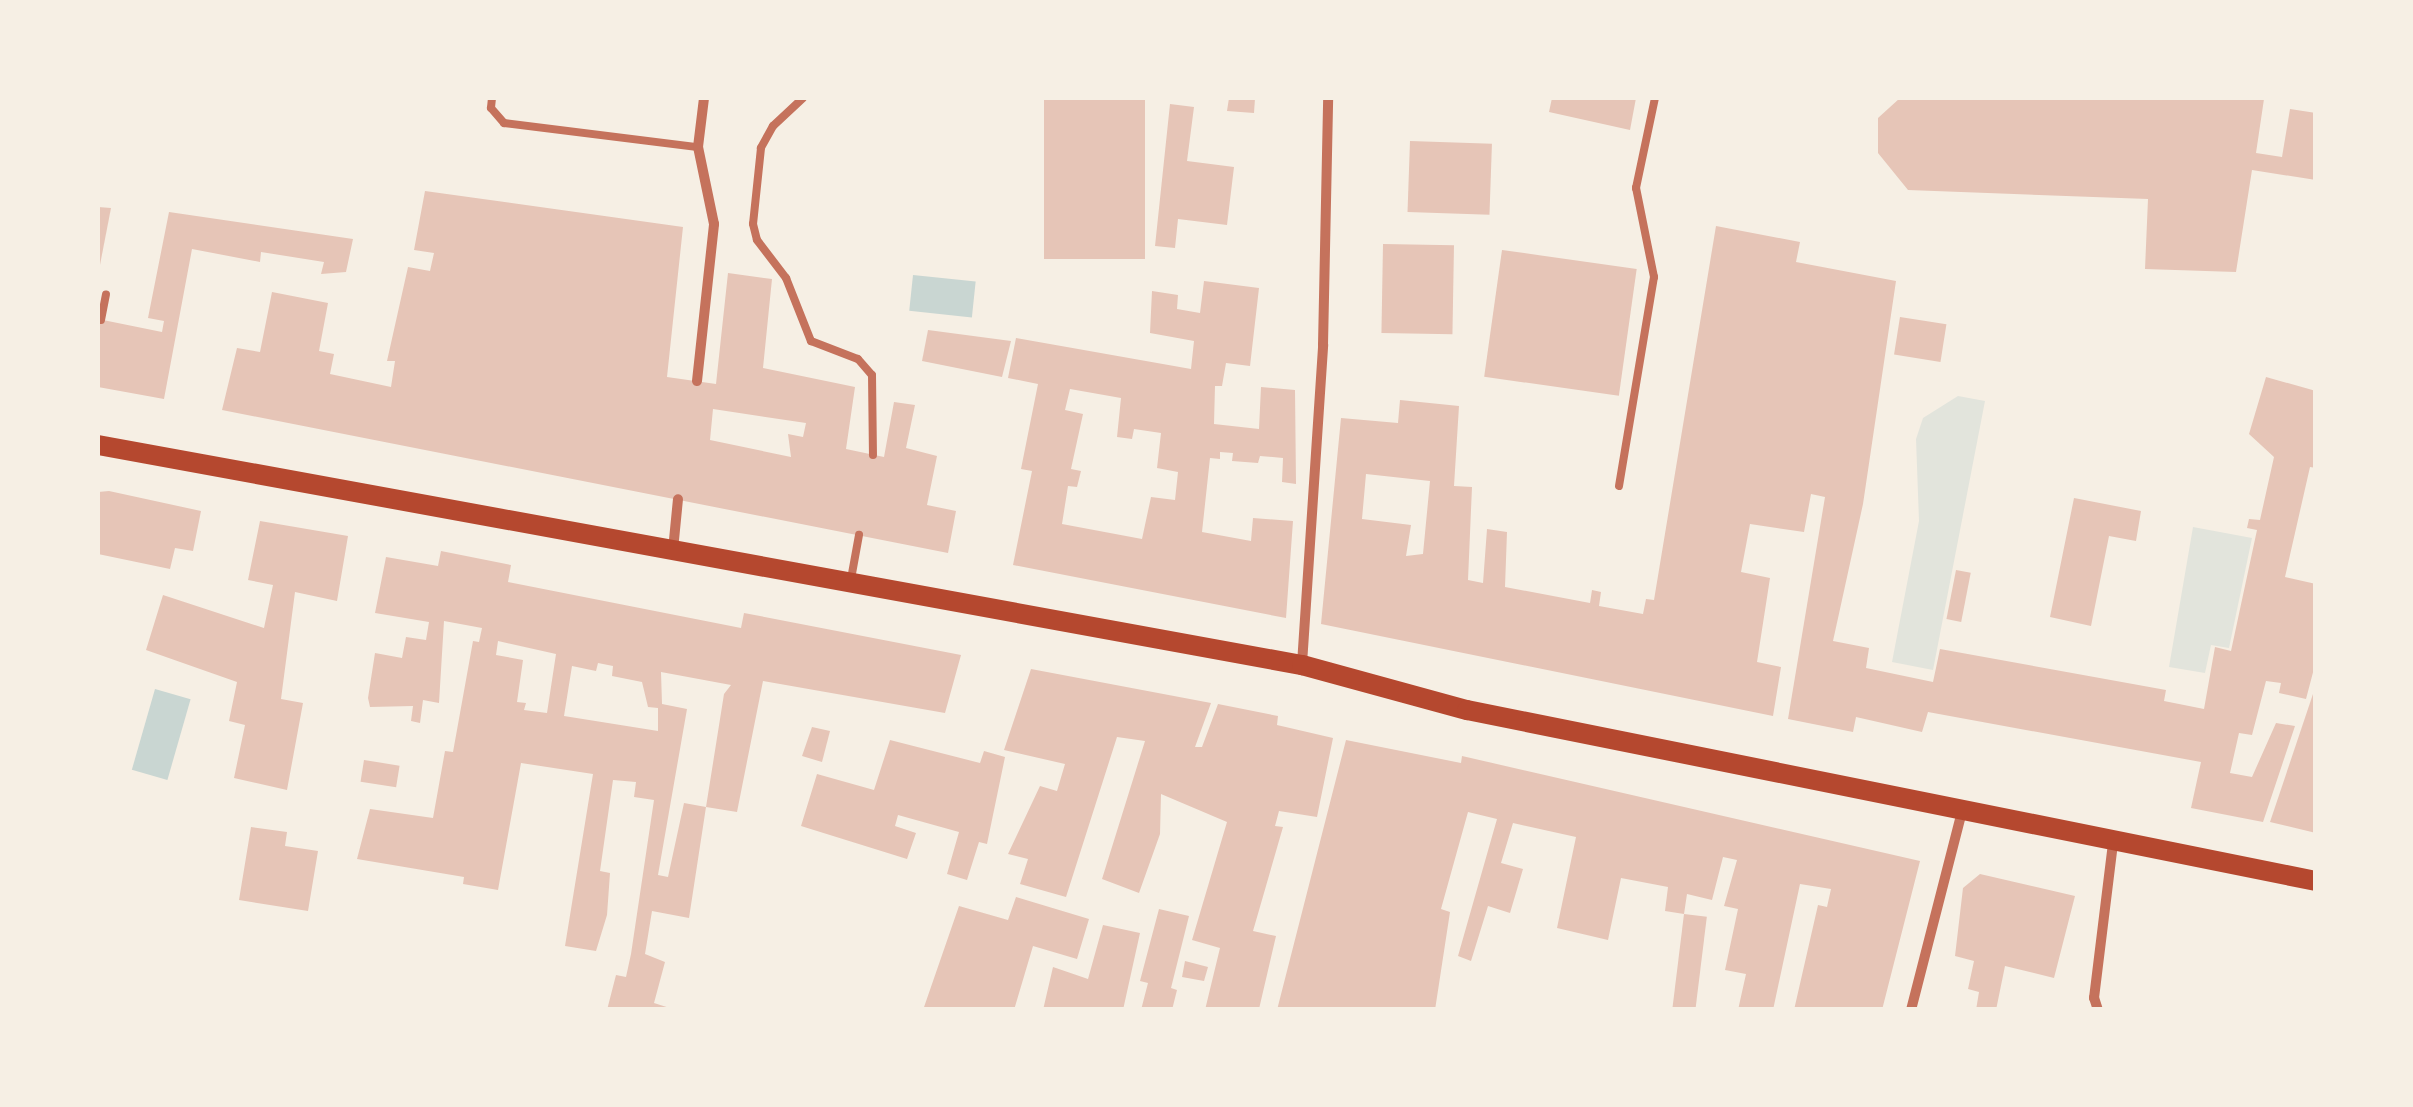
<!DOCTYPE html>
<html>
<head>
<meta charset="utf-8">
<style>
	body { margin:0 }
	#map { position:relative; width:2413px; height:1107px; overflow:hidden; background:#f6efe4; font-family:Figtree,sans-serif }
	div>[style] { position:absolute }
	[style*='--x'] { left:calc(var(--x)*1px); top:calc(var(--y)*1px); width:calc(var(--w)*1px); rotate:calc(var(--a)*1deg) }
	.green>* { inset:0; background:#e2e4dc }
	.water>* { inset:0; background:#c9d6d2; transform-origin:0 0 }
	.building>* { inset:0; background:#e6c5b7; transform-origin:0 0 }
	.service>* { height:8px; margin:-4px; padding:0 4px; transform-origin:4px; border-radius:4px; background:#c5725c }
	.minor>* { height:10px; margin:-5px; padding:0 5px; transform-origin:5px; border-radius:5px; background:#c5725c }
	.secondary>* { height:20px; margin:-10px; padding:0 10px; transform-origin:10px; border-radius:10px; background:#b5482f }
	span { translate:-50% -50%; white-space:nowrap; text-align:center; line-height:1.15; -webkit-text-stroke:8px #f6efe4; paint-order:stroke }
	.frame { position:absolute; inset:0; border:100px solid #f6efe4; pointer-events:none }
</style>
</head>
<body>
<div id="map">
	<div class="green">
		<div style="clip-path:polygon(1958px 396px,1985px 401px,1933px 670px,1892px 662px,1919px 521px,1916px 439px,1923px 418px)"></div>
		<div style="clip-path:polygon(2193px 527px,2252px 538px,2229px 648px,2211px 645px,2205px 673px,2169px 667px)"></div>
	</div>
	<div class="water">
		<div style="left:913px;top:275px;width:63px;height:36px;rotate:6deg"></div>
		<div style="left:155px;top:689px;width:37px;height:84px;rotate:16deg"></div>
	</div>
	<div class="building">
		<div style="left:1044px;top:98px;width:101px;height:161px"></div>
		<div style="clip-path:polygon(1229px 98px,1255px 98px,1254px 113px,1227px 111px)"></div>
		<div style="clip-path:polygon(1552px 98px,1636px 98px,1630px 130px,1549px 112px)"></div>
		<div style="clip-path:polygon(1900px 98px,2264px 99px,2256px 153px,2282px 157px,2290px 109px,2316px 113px,2316px 180px,2252px 170px,2236px 272px,2145px 269px,2148px 199px,1908px 190px,1878px 153px,1878px 118px)"></div>
		<div style="clip-path:polygon(1170px 104px,1194px 107px,1187px 161px,1234px 167px,1227px 225px,1178px 219px,1175px 248px,1155px 246px)"></div>
		<div style="left:1410px;top:141px;width:82px;height:71px;rotate:2deg"></div>
		<div style="clip-path:polygon(evenodd,425px 191px,683px 227px,667px 377px,716px 384px,728px 273px,772px 279px,763px 368px,855px 387px,846px 449px,884px 457px,894px 402px,915px 405px,906px 448px,937px 456px,927px 505px,956px 511px,948px 553px,222px 410px,237px 348px,260px 352px,272px 292px,328px 303px,319px 351px,334px 354px,330px 374px,391px 387px,395px 361px,387px 361px,408px 267px,430px 271px,434px 253px,414px 250px,425px 191px,713px 409px,806px 423px,803px 437px,788px 434px,791px 457px,710px 440px,713px 409px)"></div>
		<div style="clip-path:polygon(98px 207px,111px 208px,99px 270px,98px 270px)"></div>
		<div style="clip-path:polygon(169px 212px,353px 239px,346px 272px,321px 274px,324px 262px,261px 252px,260px 262px,192px 249px,164px 399px,98px 387px,98px 319px,162px 332px,164px 321px,148px 318px)"></div>
		<div style="clip-path:polygon(evenodd,1716px 226px,1800px 242px,1796px 262px,1896px 281px,1863px 504px,1833px 641px,1869px 648px,1866px 668px,1933px 682px,1940px 649px,2166px 690px,2164px 701px,2204px 709px,2215px 647px,2231px 651px,2257px 530px,2247px 528px,2249px 519px,2260px 520px,2274px 457px,2249px 434px,2266px 377px,2316px 391px,2316px 468px,2310px 467px,2285px 577px,2316px 584px,2316px 661px,2306px 699px,2279px 693px,2281px 683px,2266px 681px,2252px 735px,2239px 733px,2230px 773px,2252px 777px,2276px 723px,2295px 726px,2263px 822px,2191px 808px,2201px 762px,1928px 712px,1922px 732px,1856px 717px,1853px 732px,1788px 719px,1825px 497px,1811px 494px,1804px 532px,1750px 524px,1741px 572px,1770px 578px,1757px 662px,1781px 667px,1773px 716px,1321px 624px,1341px 418px,1398px 423px,1400px 400px,1459px 406px,1454px 486px,1472px 487px,1468px 580px,1483px 583px,1487px 529px,1507px 532px,1505px 587px,1590px 603px,1592px 590px,1601px 592px,1599px 606px,1643px 614px,1646px 599px,1654px 600px,1716px 226px,1366px 474px,1430px 481px,1423px 554px,1406px 556px,1411px 525px,1362px 519px,1366px 474px)"></div>
		<div style="left:1383px;top:244px;width:71px;height:89px;rotate:1deg"></div>
		<div style="left:1502px;top:250px;width:136px;height:128px;rotate:8deg"></div>
		<div style="clip-path:polygon(evenodd,1204px 281px,1259px 288px,1250px 366px,1226px 363px,1222px 386px,1215px 386px,1214px 424px,1259px 429px,1261px 387px,1295px 390px,1296px 484px,1282px 482px,1283px 458px,1260px 456px,1258px 463px,1232px 461px,1233px 453px,1220px 452px,1220px 459px,1210px 458px,1202px 532px,1251px 541px,1253px 518px,1293px 521px,1286px 618px,1013px 565px,1032px 471px,1021px 469px,1038px 384px,1008px 378px,1016px 338px,1191px 369px,1194px 341px,1150px 333px,1152px 291px,1178px 295px,1177px 309px,1200px 313px,1204px 281px,1070px 389px,1121px 398px,1117px 437px,1132px 439px,1134px 429px,1161px 433px,1157px 468px,1178px 472px,1175px 500px,1151px 497px,1142px 539px,1062px 524px,1068px 486px,1077px 487px,1081px 471px,1071px 469px,1083px 414px,1065px 410px,1070px 389px)"></div>
		<div style="left:1900px;top:317px;width:47px;height:38px;rotate:9deg"></div>
		<div style="clip-path:polygon(928px 330px,1011px 341px,1002px 377px,922px 361px)"></div>
		<div style="clip-path:polygon(109px 491px,201px 511px,193px 551px,175px 548px,170px 569px,98px 554px,98px 492px)"></div>
		<div style="clip-path:polygon(2074px 498px,2141px 511px,2136px 541px,2109px 536px,2091px 626px,2050px 617px)"></div>
		<div style="clip-path:polygon(260px 521px,348px 536px,337px 601px,295px 592px,281px 699px,303px 703px,287px 790px,234px 778px,245px 725px,229px 721px,237px 682px,146px 650px,163px 595px,264px 628px,273px 585px,248px 580px)"></div>
		<div style="clip-path:polygon(evenodd,441px 551px,511px 565px,508px 582px,741px 628px,744px 613px,961px 655px,945px 713px,763px 681px,737px 812px,706px 807px,689px 918px,652px 911px,645px 954px,665px 962px,654px 1003px,676px 1010px,607px 1010px,616px 975px,626px 977px,631px 954px,654px 800px,634px 797px,636px 782px,613px 780px,600px 871px,610px 873px,607px 915px,596px 951px,565px 946px,593px 774px,521px 763px,498px 890px,463px 884px,464px 877px,357px 859px,370px 809px,433px 818px,445px 751px,453px 752px,473px 641px,479px 642px,482px 628px,444px 621px,439px 703px,423px 700px,420px 723px,411px 721px,413px 706px,370px 707px,368px 698px,375px 653px,402px 658px,406px 637px,426px 640px,429px 622px,375px 613px,386px 557px,438px 566px,441px 551px,498px 641px,556px 654px,547px 713px,524px 710px,526px 703px,517px 702px,523px 660px,496px 655px,498px 641px,441px 551px,598px 663px,613px 666px,612px 676px,642px 682px,648px 707px,658px 708px,658px 731px,564px 716px,572px 666px,596px 671px,598px 663px,441px 551px,661px 672px,731px 685px,724px 694px,706px 807px,684px 803px,668px 877px,658px 875px,687px 709px,662px 704px,661px 672px)"></div>
		<div style="left:1956px;top:570px;width:15px;height:50px;rotate:11deg"></div>
		<div style="clip-path:polygon(1031px 669px,1211px 703px,1195px 747px,1202px 747px,1218px 704px,1278px 716px,1277px 725px,1333px 738px,1317px 817px,1279px 811px,1275px 826px,1283px 827px,1253px 931px,1276px 936px,1259px 1009px,1205px 1010px,1220px 948px,1192px 940px,1227px 822px,1161px 794px,1160px 834px,1139px 893px,1102px 879px,1145px 741px,1117px 737px,1066px 897px,1020px 884px,1028px 859px,1008px 854px,1040px 786px,1057px 791px,1065px 764px,1004px 750px)"></div>
		<div style="clip-path:polygon(2316px 685px,2316px 833px,2270px 822px)"></div>
		<div style="clip-path:polygon(812px 727px,830px 731px,822px 762px,802px 756px)"></div>
		<div style="clip-path:polygon(890px 740px,980px 763px,984px 751px,1005px 757px,987px 844px,979px 842px,967px 880px,947px 874px,959px 832px,898px 815px,895px 826px,916px 833px,907px 859px,801px 826px,817px 774px,874px 790px)"></div>
		<div style="clip-path:polygon(1346px 740px,1461px 763px,1462px 756px,1920px 861px,1882px 1010px,1794px 1010px,1818px 905px,1827px 907px,1831px 889px,1800px 884px,1773px 1010px,1738px 1010px,1746px 974px,1725px 970px,1738px 909px,1724px 906px,1737px 860px,1723px 857px,1712px 900px,1687px 894px,1684px 914px,1665px 911px,1668px 887px,1621px 878px,1608px 940px,1557px 928px,1576px 837px,1513px 823px,1501px 863px,1523px 869px,1510px 913px,1488px 906px,1471px 961px,1458px 956px,1497px 819px,1468px 812px,1441px 909px,1450px 912px,1435px 1010px,1277px 1010px)"></div>
		<div style="left:364px;top:760px;width:36px;height:22px;rotate:9deg"></div>
		<div style="clip-path:polygon(251px 827px,287px 832px,285px 846px,318px 851px,308px 911px,239px 900px)"></div>
		<div style="clip-path:polygon(1980px 874px,2075px 896px,2054px 978px,2005px 966px,1996px 1010px,1976px 1010px,1979px 992px,1968px 989px,1974px 961px,1955px 956px,1963px 888px)"></div>
		<div style="clip-path:polygon(1016px 897px,1089px 919px,1077px 959px,1033px 946px,1014px 1010px,923px 1010px,959px 906px,1008px 920px)"></div>
		<div style="clip-path:polygon(1159px 909px,1189px 916px,1171px 988px,1177px 990px,1172px 1010px,1141px 1010px,1148px 983px,1140px 981px)"></div>
		<div style="left:1684px;top:914px;width:23px;height:99px;rotate:7deg"></div>
		<div style="clip-path:polygon(1103px 925px,1140px 933px,1123px 1010px,1043px 1010px,1053px 967px,1088px 979px)"></div>
		<div style="clip-path:polygon(1185px 961px,1208px 967px,1204px 981px,1182px 977px)"></div>
	</div>
	<div class="service">
		<div style="--x:492;--y:98;--w:10;--a:96"></div>
		<div style="--x:491;--y:108;--w:20;--a:49"></div>
		<div style="--x:504;--y:123;--w:195;--a:7.1"></div>
		<div style="--x:803;--y:98;--w:41;--a:137"></div>
		<div style="--x:773;--y:126;--w:25;--a:119"></div>
		<div style="--x:761;--y:148;--w:76;--a:96"></div>
		<div style="--x:753;--y:224;--w:16;--a:76"></div>
		<div style="--x:757;--y:240;--w:48;--a:52.7"></div>
		<div style="--x:786;--y:278;--w:68;--a:68.4"></div>
		<div style="--x:811;--y:341;--w:50;--a:21"></div>
		<div style="--x:858;--y:359;--w:21;--a:49"></div>
		<div style="--x:872;--y:375;--w:80;--a:89.3"></div>
		<div style="--x:101;--y:320;--w:26;--a:-79"></div>
		<div style="--x:1619;--y:486;--w:212;--a:-80.5"></div>
		<div style="--x:1654;--y:277;--w:91;--a:-101.4"></div>
		<div style="--x:1636;--y:188;--w:92;--a:-78.1"></div>
		<div style="--x:851;--y:579;--w:45;--a:-79.7"></div>
	</div>
	<div class="minor">
		<div style="--x:697;--y:381;--w:158;--a:-83.8"></div>
		<div style="--x:714;--y:224;--w:79;--a:-101.7"></div>
		<div style="--x:698;--y:147;--w:49;--a:-83"></div>
		<div style="--x:673;--y:550;--w:51;--a:-84.4"></div>
		<div style="--x:1302;--y:664;--w:320;--a:-86.2"></div>
		<div style="--x:1323;--y:345;--w:247;--a:-88.8"></div>
		<div style="--x:1911;--y:1010;--w:204;--a:-75.6"></div>
		<div style="--x:2098;--y:1010;--w:13;--a:-108"></div>
		<div style="--x:2094;--y:998;--w:155;--a:-83"></div>
	</div>
	<div class="secondary">
		<div style="--x:98;--y:445;--w:1224;--a:10.36"></div>
		<div style="--x:1302;--y:665;--w:171;--a:15.3"></div>
		<div style="--x:1467;--y:710;--w:866;--a:11.39"></div>
	</div>
	<div class="frame"></div>
</div>
</body>
</html>
